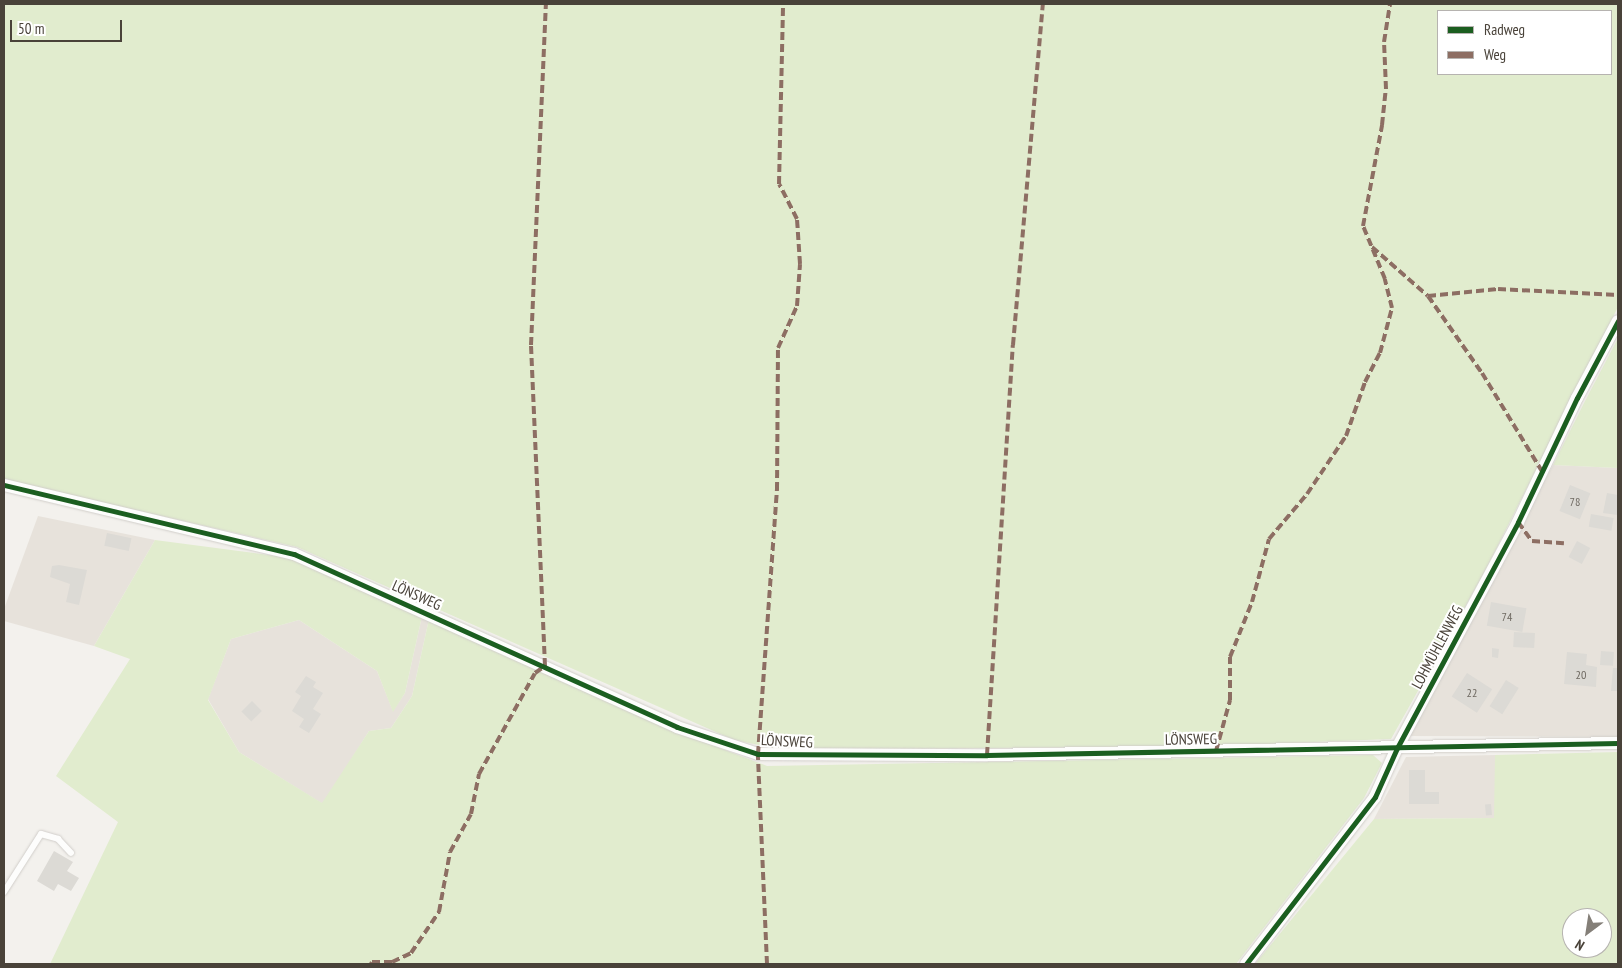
<!DOCTYPE html>
<html>
<head>
<meta charset="utf-8">
<style>
	body { margin:0 }
	#map { position:relative; width:1622px; height:968px; overflow:hidden; background:#f3f1ed; font-family:"PT Sans Narrow",sans-serif }
	div>[style] { position:absolute }
	[style*='--x'] { left:calc(var(--x)*1px); top:calc(var(--y)*1px); width:calc(var(--w)*1px); rotate:calc(var(--a)*1deg) }
	.residential>* { inset:0; background:#e7e2db }
	.green>* { inset:0; background:#e1ecce }
	.building>* { inset:0; background:#dcdad5; transform-origin:0 0 }
	.roads { filter:drop-shadow(0 0 1px #d1ceca) drop-shadow(0 0 1px #d1ceca) }
	.lane>* { height:6px; margin:-3px; padding:0 3px; transform-origin:3px; border-radius:3px; background:#fdfdfc }
	.street>* { height:12px; margin:-6px; padding:0 6px; transform-origin:6px; border-radius:6px; background:#fdfdfc }
	.quiet>* { height:4px; margin-top:-2px; transform-origin:0; background:repeating-linear-gradient(90deg,#8d6e63 0 8px,transparent 0 12px) }
	.cycleway>* { height:5px; margin:-2.5px; padding:0 2.5px; transform-origin:2.5px; border-radius:2.5px; background:#1b5e20 }
	span { translate:-50% -50%; white-space:nowrap; text-align:center; line-height:1.15; -webkit-text-stroke:4px #fff; paint-order:stroke }
	.number-label { font-size:12px; color:#6e6961 }
	.number-label span { -webkit-text-stroke-width:0 }
	.street-label { font-size:15px; color:#494239 }
	.frame { position:absolute; inset:0; border:5px solid #494239; pointer-events:none }
	.legend { position:absolute; left:1437px; top:10px; width:175px; height:65px; box-sizing:border-box; background:#fff; border:1px solid #b6b3b0; margin:0; padding:6px 9px; list-style:none; font-size:15px; color:#494239 }
	.legend li { display:flex; align-items:center; gap:10px; height:25px }
	.legend b { width:25px; border:1px solid #b6b3b0 }
	.north { position:absolute; left:1562px; top:908px; width:50px; height:50px; box-sizing:border-box; background:#fff; border:1px solid #b6b3b0; border-radius:50%; rotate:211deg; font-size:14px; font-weight:700; line-height:20px; text-align:center; color:#494239 }
	.north::after { content:''; display:block; margin:auto; width:18px; height:22px; background:#847f78; clip-path:polygon(50% 0,100% 100%,50% 72%,0 100%) }
	.scale { position:absolute; left:10px; top:20px; width:112px; height:22px; box-sizing:border-box; border:2px solid #494239; border-top:0; padding-left:6px; font-size:15px; line-height:18px; white-space:nowrap; color:#494239; -webkit-text-stroke:4px #fff; paint-order:stroke }
</style>
</head>
<body>
<div id="map">
	<div class="residential">
		<div style="clip-path:polygon(1553px 465px,1618px 468px,1618px 737px,1410px 736px)"></div>
		<div style="clip-path:polygon(38px 516px,155px 540px,94px 646px,4px 621px,4px 609px)"></div>
		<div style="clip-path:polygon(422px 616px,429px 619px,412px 696px,391px 728px,369px 731px,323px 804px,239px 752px,208px 699px,231px 639px,299px 620px,377px 671px,393px 711px,405px 693px)"></div>
		<div style="clip-path:polygon(1495px 755px,1495px 818px,1374px 819px,1406px 757px)"></div>
	</div>
	<div class="green">
		<div style="clip-path:polygon(evenodd,4px 4px,1618px 4px,1618px 307px,1484px 573px,1391px 739px,1216px 746px,785px 750px,734px 740px,297px 547px,4px 480px,4px 4px,1438px 11px,1611px 11px,1611px 74px,1438px 74px,1438px 11px)"></div>
		<div style="clip-path:polygon(1618px 338px,1618px 468px,1553px 465px,1585px 401px)"></div>
		<div style="clip-path:polygon(155px 540px,292px 558px,422px 616px,405px 693px,393px 712px,377px 671px,299px 620px,231px 639px,208px 700px,239px 752px,322px 803px,369px 731px,391px 728px,412px 696px,429px 619px,678px 732px,767px 766px,1373px 755px,1382px 763px,1364px 798px,1236px 964px,50px 964px,118px 822px,56px 776px,130px 659px,94px 646px)"></div>
		<div style="clip-path:polygon(evenodd,1618px 752px,1618px 964px,1255px 964px,1374px 819px,1494px 818px,1495px 755px,1618px 752px,1572px 918px,1602px 918px,1602px 948px,1572px 948px,1572px 918px)"></div>
	</div>
	<div class="building">
		<div style="left:1570px;top:485px;width:22px;height:28px;rotate:22deg"></div>
		<div style="clip-path:polygon(1607px 493px,1618px 495px,1618px 515px,1603px 513px)"></div>
		<div style="left:1591px;top:514px;width:23px;height:13px;rotate:10deg"></div>
		<div style="left:107px;top:533px;width:25px;height:13px;rotate:12deg"></div>
		<div style="left:1577px;top:541px;width:15px;height:18px;rotate:28deg"></div>
		<div style="clip-path:polygon(59px 565px,87px 570px,79px 605px,66px 602px,70px 584px,50px 577px,52px 566px)"></div>
		<div style="left:1491px;top:602px;width:36px;height:24px;rotate:10deg"></div>
		<div style="left:1514px;top:632px;width:21px;height:15px;rotate:3deg"></div>
		<div style="clip-path:polygon(1492px 648px,1499px 649px,1498px 658px,1492px 657px)"></div>
		<div style="left:1601px;top:651px;width:13px;height:14px;rotate:4deg"></div>
		<div style="clip-path:polygon(1567px 652px,1587px 654px,1586px 665px,1597px 667px,1596px 687px,1564px 684px)"></div>
		<div style="clip-path:polygon(1613px 668px,1618px 668px,1618px 691px,1611px 691px)"></div>
		<div style="left:1467px;top:673px;width:30px;height:28px;rotate:33deg"></div>
		<div style="clip-path:polygon(306px 676px,316px 682px,313px 687px,323px 693px,313px 709px,321px 714px,309px 733px,299px 727px,304px 719px,292px 711px,301px 696px,295px 692px)"></div>
		<div style="left:1506px;top:680px;width:15px;height:31px;rotate:32deg"></div>
		<div style="left:252px;top:701px;width:14px;height:15px;rotate:45deg"></div>
		<div style="clip-path:polygon(1409px 770px,1425px 770px,1425px 792px,1439px 792px,1439px 804px,1409px 804px)"></div>
		<div style="left:1491px;top:804px;width:11px;height:6px;rotate:85deg"></div>
		<div style="clip-path:polygon(54px 851px,73px 862px,67px 871px,79px 878px,71px 891px,58px 884px,54px 891px,37px 881px)"></div>
	</div>
	<div class="roads">
		<div class="lane">
			<div style="--x:4;--y:892;--w:69;--a:-57.5"></div>
			<div style="--x:41;--y:834;--w:18;--a:16"></div>
			<div style="--x:58;--y:839;--w:19;--a:47"></div>
		</div>
		<div class="street">
			<div style="--x:4;--y:485;--w:298;--a:13.4"></div>
			<div style="--x:294;--y:554;--w:420;--a:24.3"></div>
			<div style="--x:677;--y:727;--w:85;--a:18.4"></div>
			<div style="--x:758;--y:754;--w:229;--a:0.3"></div>
			<div style="--x:987;--y:755;--w:631;--a:-1.09"></div>
			<div style="--x:1246;--y:964;--w:211;--a:-52.3"></div>
			<div style="--x:1375;--y:797;--w:54;--a:-65.8"></div>
			<div style="--x:1397;--y:748;--w:256;--a:-61.8"></div>
			<div style="--x:1518;--y:522;--w:137;--a:-64.6"></div>
			<div style="--x:1577;--y:398;--w:87;--a:-62"></div>
		</div>
	</div>
	<div class="quiet">
		<div style="--x:1372;--y:247;--w:74;--a:41.2"></div>
		<div style="--x:1428;--y:296;--w:94;--a:55"></div>
		<div style="--x:1482;--y:373;--w:117;--a:58.6"></div>
		<div style="--x:1428;--y:296;--w:70;--a:-5.7"></div>
		<div style="--x:1498;--y:289;--w:120;--a:2.9"></div>
		<div style="--x:1518;--y:522;--w:24;--a:54"></div>
		<div style="--x:1532;--y:541;--w:32;--a:4"></div>
		<div style="--x:1216;--y:751;--w:53;--a:-74.6"></div>
		<div style="--x:1230;--y:700;--w:43;--a:-90"></div>
		<div style="--x:1230;--y:657;--w:59;--a:-68.2"></div>
		<div style="--x:1252;--y:602;--w:65;--a:-74.9"></div>
		<div style="--x:1269;--y:539;--w:59;--a:-49.8"></div>
		<div style="--x:1307;--y:494;--w:70;--a:-56.1"></div>
		<div style="--x:1346;--y:436;--w:57;--a:-70.6"></div>
		<div style="--x:1365;--y:382;--w:33;--a:-63"></div>
		<div style="--x:1380;--y:353;--w:47;--a:-75.1"></div>
		<div style="--x:1392;--y:308;--w:30;--a:-104"></div>
		<div style="--x:1385;--y:279;--w:57;--a:-112.5"></div>
		<div style="--x:1363;--y:226;--w:103;--a:-79.3"></div>
		<div style="--x:1382;--y:125;--w:36;--a:-84"></div>
		<div style="--x:1386;--y:89;--w:47;--a:-92.4"></div>
		<div style="--x:1384;--y:42;--w:38;--a:-81"></div>
		<div style="--x:987;--y:755;--w:411;--a:-86.4"></div>
		<div style="--x:1013;--y:345;--w:342;--a:-85"></div>
		<div style="--x:371;--y:964;--w:2;--a:-63"></div>
		<div style="--x:372;--y:962;--w:20;--a:0"></div>
		<div style="--x:392;--y:962;--w:21;--a:-25"></div>
		<div style="--x:411;--y:953;--w:50;--a:-55.7"></div>
		<div style="--x:439;--y:912;--w:61;--a:-79.6"></div>
		<div style="--x:450;--y:852;--w:43;--a:-61.1"></div>
		<div style="--x:471;--y:814;--w:41;--a:-78.7"></div>
		<div style="--x:479;--y:774;--w:115;--a:-61"></div>
		<div style="--x:535;--y:673;--w:12;--a:-35"></div>
		<div style="--x:545;--y:666;--w:321;--a:-92.5"></div>
		<div style="--x:531;--y:345;--w:341;--a:-87.5"></div>
		<div style="--x:767;--y:964;--w:210;--a:-92.5"></div>
		<div style="--x:758;--y:754;--w:265;--a:-85.9"></div>
		<div style="--x:777;--y:490;--w:142;--a:-89.6"></div>
		<div style="--x:778;--y:348;--w:46;--a:-65.7"></div>
		<div style="--x:797;--y:306;--w:42;--a:-85.9"></div>
		<div style="--x:800;--y:264;--w:45;--a:-93.8"></div>
		<div style="--x:797;--y:219;--w:39;--a:-117"></div>
		<div style="--x:779;--y:184;--w:180;--a:-88.7"></div>
	</div>
	<div class="cycleway">
		<div style="--x:4;--y:485;--w:298;--a:13.4"></div>
		<div style="--x:294;--y:554;--w:420;--a:24.3"></div>
		<div style="--x:677;--y:727;--w:85;--a:18.4"></div>
		<div style="--x:758;--y:754;--w:229;--a:0.3"></div>
		<div style="--x:987;--y:755;--w:631;--a:-1.09"></div>
		<div style="--x:1246;--y:964;--w:211;--a:-52.3"></div>
		<div style="--x:1375;--y:797;--w:54;--a:-65.8"></div>
		<div style="--x:1397;--y:748;--w:256;--a:-61.8"></div>
		<div style="--x:1518;--y:522;--w:137;--a:-64.6"></div>
		<div style="--x:1577;--y:398;--w:87;--a:-62"></div>
	</div>
	<div class="number-label">
		<span style="left:1575px;top:502px">78</span>
		<span style="left:1507px;top:617px">74</span>
		<span style="left:1581px;top:675px">20</span>
		<span style="left:1472px;top:693px">22</span>
	</div>
	<div class="street-label">
		<span style="left:417px;top:595px;rotate:24deg">LÖNSWEG</span>
		<span style="left:1437px;top:647px;rotate:-62deg">LOHMÜHLENWEG</span>
		<span style="left:1191px;top:739px;rotate:-1deg">LÖNSWEG</span>
		<span style="left:787px;top:741px;rotate:3deg">LÖNSWEG</span>
	</div>
	<div class="frame"></div>
	<ul class="legend">
	<li><b style="height:6px;background:#1b5e20"></b>Radweg</li>
	<li><b style="height:6px;background:#8d6e63"></b>Weg</li>
	</ul>
	<div class="north">N</div>
	<div class="scale">50 m</div>
</div>
</body>
</html>
